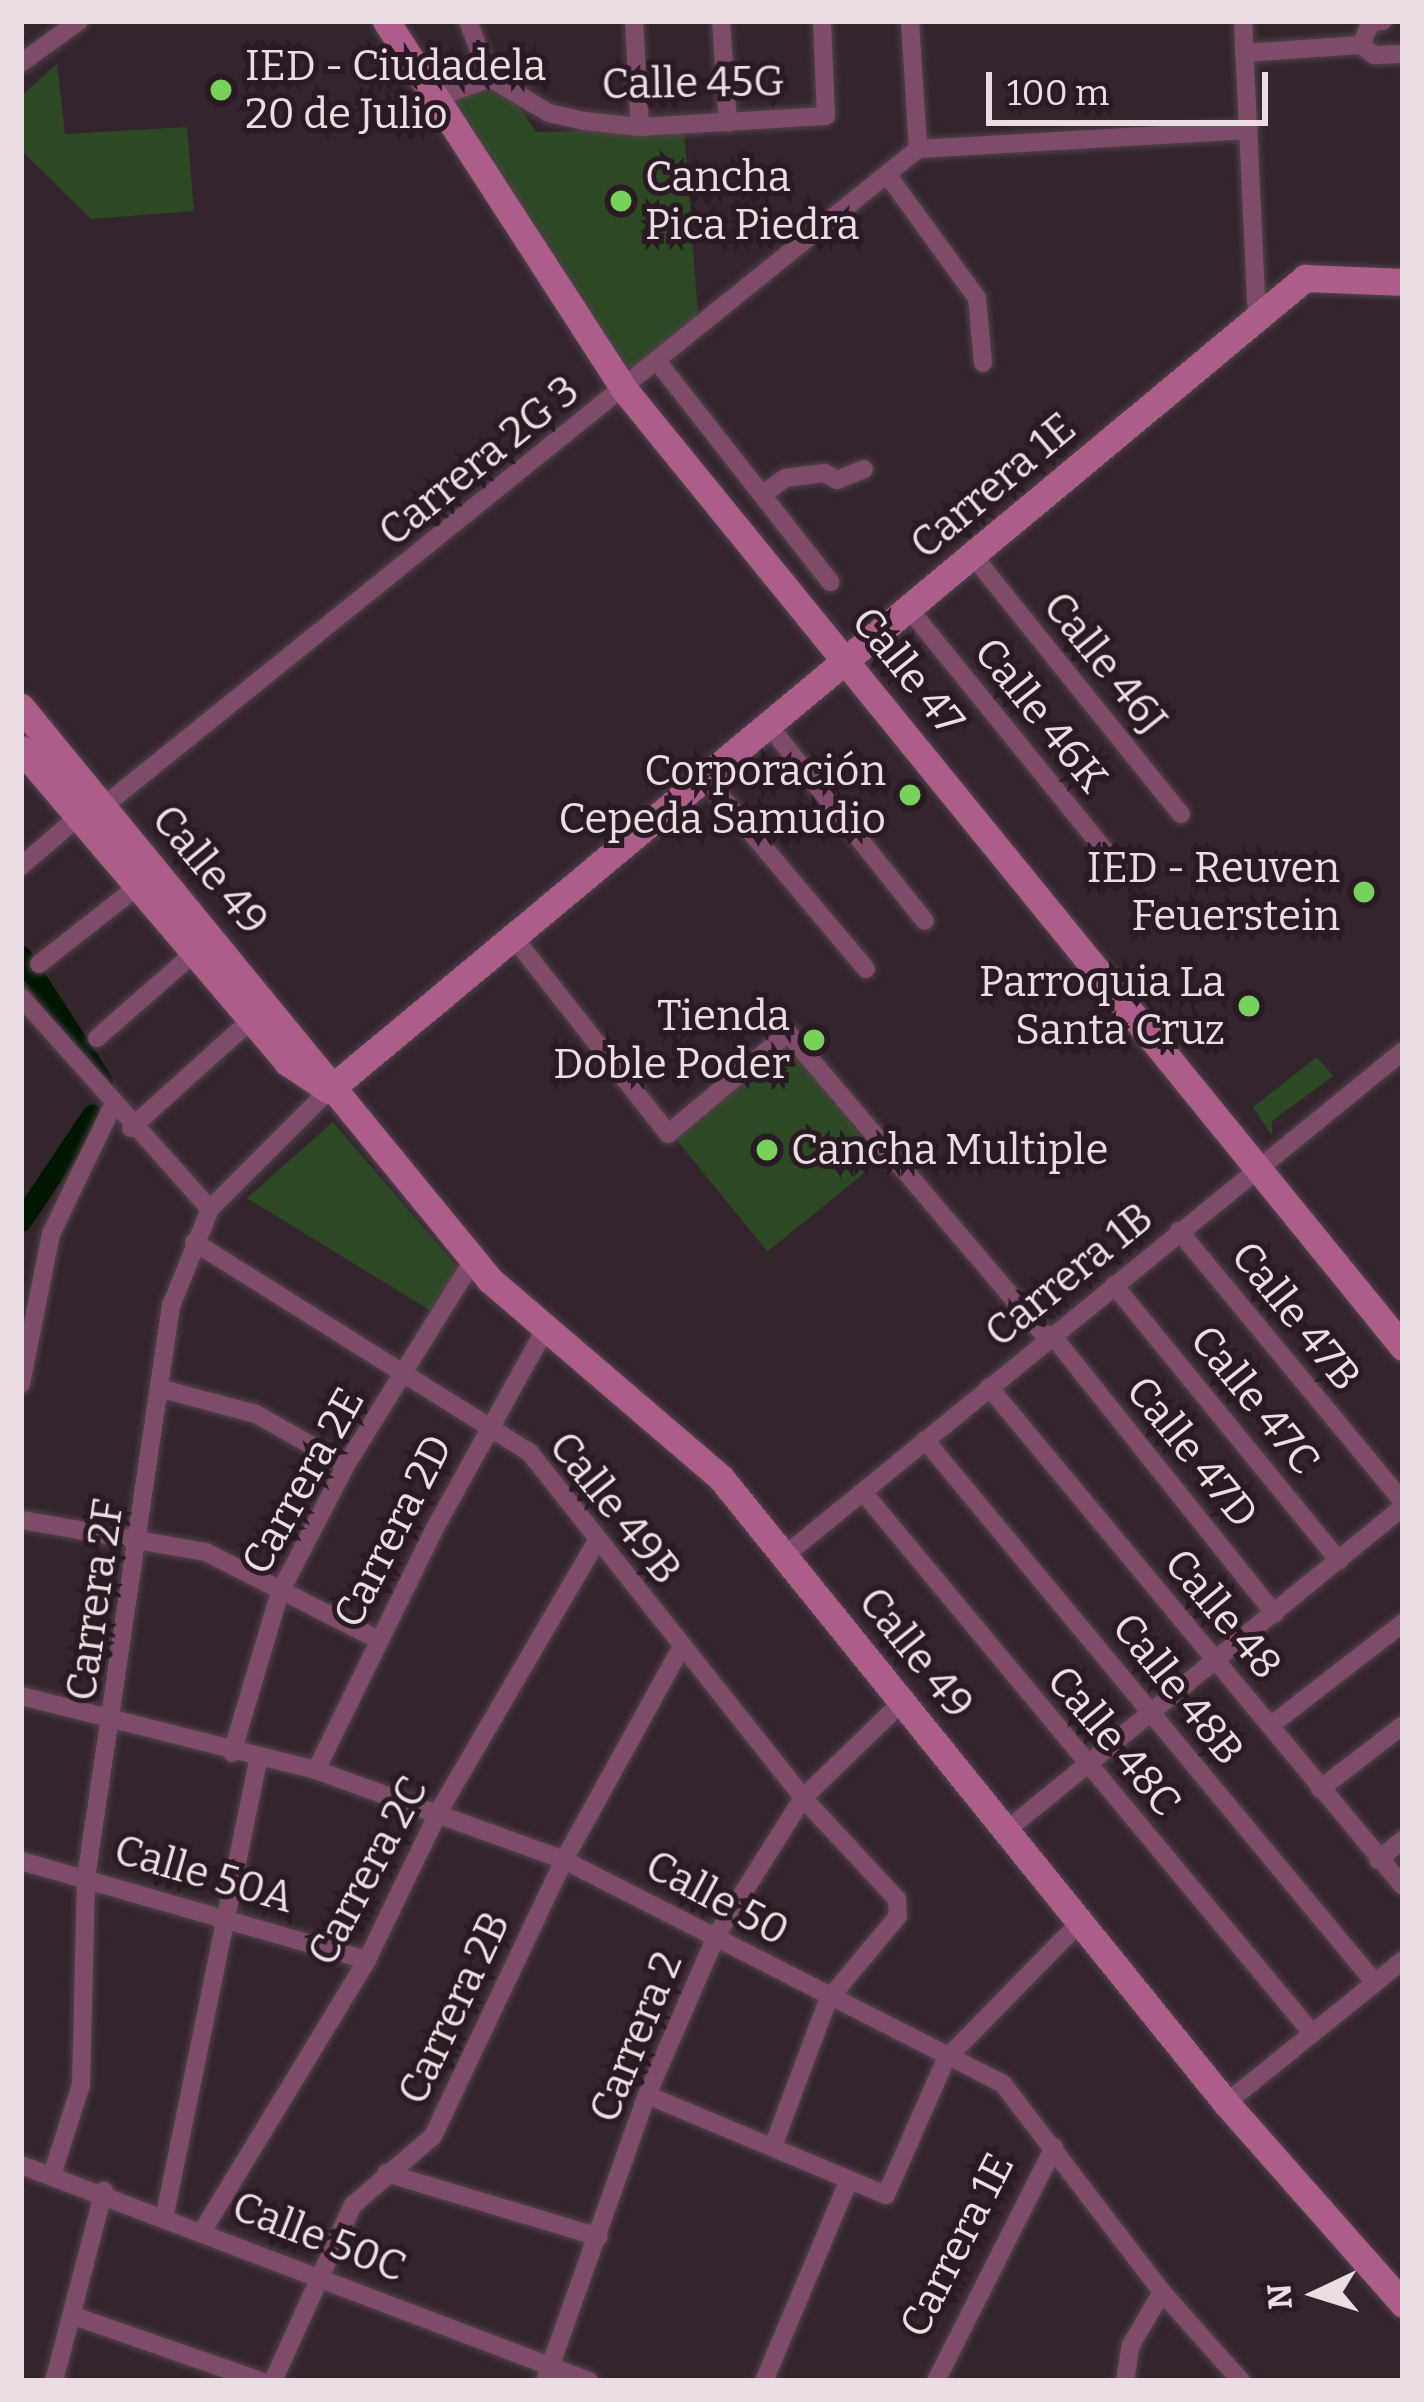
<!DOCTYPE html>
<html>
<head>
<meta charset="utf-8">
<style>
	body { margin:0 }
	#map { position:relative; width:1424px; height:2402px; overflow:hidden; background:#34242d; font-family:Bitter,serif }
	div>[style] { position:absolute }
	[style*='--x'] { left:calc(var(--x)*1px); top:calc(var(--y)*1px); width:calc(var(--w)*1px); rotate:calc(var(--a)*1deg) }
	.green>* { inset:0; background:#2c4924; transform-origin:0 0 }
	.canal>* { height:21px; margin:-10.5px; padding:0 10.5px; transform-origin:10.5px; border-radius:10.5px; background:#001600 }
	.roads { filter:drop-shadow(0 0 3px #51424a) drop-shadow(0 0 3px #51424a) }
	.street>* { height:18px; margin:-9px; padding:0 9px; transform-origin:9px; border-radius:9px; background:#7e4c68 }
	.secondary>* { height:27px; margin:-13.5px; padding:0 13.5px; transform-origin:13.5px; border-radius:13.5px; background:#ad5d8a }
	.dots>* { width:33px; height:33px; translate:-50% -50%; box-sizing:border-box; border:6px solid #2a1a23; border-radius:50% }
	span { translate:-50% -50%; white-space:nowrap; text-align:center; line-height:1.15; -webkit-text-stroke:10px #2a1a23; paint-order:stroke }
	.poi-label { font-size:42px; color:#eadee4 }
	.left { translate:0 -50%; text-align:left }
	.right { translate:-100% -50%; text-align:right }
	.street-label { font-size:42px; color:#eadee4 }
	.frame { position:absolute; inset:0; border:24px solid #eadee4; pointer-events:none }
	.north { position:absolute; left:1256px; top:2234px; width:120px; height:120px; -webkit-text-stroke:9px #2a1a23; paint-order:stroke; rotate:266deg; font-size:33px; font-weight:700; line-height:48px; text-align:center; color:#eadee4 }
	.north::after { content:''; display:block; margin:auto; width:42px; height:54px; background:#eadee4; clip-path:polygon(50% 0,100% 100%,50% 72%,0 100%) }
	.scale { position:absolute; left:986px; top:72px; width:282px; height:54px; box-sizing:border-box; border:6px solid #eadee4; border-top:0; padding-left:15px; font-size:36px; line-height:42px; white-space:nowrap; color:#eadee4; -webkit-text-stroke:9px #2a1a23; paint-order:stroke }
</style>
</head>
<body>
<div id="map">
	<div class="green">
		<div style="clip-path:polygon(57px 64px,65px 134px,187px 127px,194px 211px,91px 219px,21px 150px,21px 96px)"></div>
		<div style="clip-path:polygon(487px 84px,510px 92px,536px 132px,684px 129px,698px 314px,624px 376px,454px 107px,459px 95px)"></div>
		<div style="left:787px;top:1044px;width:149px;height:146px;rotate:51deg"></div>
		<div style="clip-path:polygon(1317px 1057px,1333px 1076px,1272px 1121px,1272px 1136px,1253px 1107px)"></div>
		<div style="clip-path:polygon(333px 1122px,457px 1267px,431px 1311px,247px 1198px)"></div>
	</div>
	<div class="canal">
		<div style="--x:21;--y:956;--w:149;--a:57.1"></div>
		<div style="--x:21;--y:1221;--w:128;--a:-56.2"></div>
	</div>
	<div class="roads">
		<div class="street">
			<div style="--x:468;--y:21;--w:61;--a:68.9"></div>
			<div style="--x:634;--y:21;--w:106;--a:86.8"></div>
			<div style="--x:721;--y:21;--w:102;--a:86.1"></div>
			<div style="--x:910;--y:21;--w:128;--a:86.4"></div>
			<div style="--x:1243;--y:21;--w:299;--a:87.3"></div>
			<div style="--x:1361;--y:45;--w:16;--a:38"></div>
			<div style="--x:1374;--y:55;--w:29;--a:-2"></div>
			<div style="--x:1361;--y:45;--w:25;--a:-67"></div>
			<div style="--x:1371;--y:22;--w:12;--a:-5"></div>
			<div style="--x:1244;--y:53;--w:117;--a:-3.9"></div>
			<div style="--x:21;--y:63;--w:72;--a:-35.9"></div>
			<div style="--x:433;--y:99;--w:61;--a:-20.2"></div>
			<div style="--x:490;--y:78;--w:69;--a:30.7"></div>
			<div style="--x:549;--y:113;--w:36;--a:13"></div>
			<div style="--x:584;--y:121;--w:56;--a:6.1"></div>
			<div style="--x:640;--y:127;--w:186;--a:-3.4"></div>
			<div style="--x:826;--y:116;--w:95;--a:-92.4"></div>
			<div style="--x:918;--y:149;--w:331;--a:-3.3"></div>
			<div style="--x:889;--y:177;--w:150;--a:54"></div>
			<div style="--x:977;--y:298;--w:65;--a:84.7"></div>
			<div style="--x:657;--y:361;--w:281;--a:51.9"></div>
			<div style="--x:765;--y:493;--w:25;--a:-37"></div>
			<div style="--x:785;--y:478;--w:40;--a:-7.1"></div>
			<div style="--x:825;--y:473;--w:14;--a:30"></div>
			<div style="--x:837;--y:480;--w:29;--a:-22"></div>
			<div style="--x:974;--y:557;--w:330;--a:51.2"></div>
			<div style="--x:910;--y:610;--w:329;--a:51"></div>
			<div style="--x:770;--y:727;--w:248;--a:51.4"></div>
			<div style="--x:707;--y:780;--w:247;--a:49.9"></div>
			<div style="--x:95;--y:813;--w:1057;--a:-38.9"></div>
			<div style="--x:21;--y:866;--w:74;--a:-40.6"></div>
			<div style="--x:514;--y:938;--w:249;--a:51.8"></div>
			<div style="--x:668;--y:1134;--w:157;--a:-40.1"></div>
			<div style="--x:788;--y:1033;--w:400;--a:49.7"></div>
			<div style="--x:39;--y:964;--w:125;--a:-38.2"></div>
			<div style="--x:21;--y:997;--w:284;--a:48.3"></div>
			<div style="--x:97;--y:1038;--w:129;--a:-41.2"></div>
			<div style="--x:131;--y:1128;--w:161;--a:-42"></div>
			<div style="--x:1179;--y:1231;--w:352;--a:50.4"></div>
			<div style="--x:194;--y:1242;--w:397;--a:32.1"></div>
			<div style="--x:530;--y:1453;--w:440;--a:51.6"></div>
			<div style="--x:803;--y:1798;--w:138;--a:47.1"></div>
			<div style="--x:897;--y:1899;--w:17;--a:87"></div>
			<div style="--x:898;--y:1916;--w:109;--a:129.8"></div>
			<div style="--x:828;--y:2000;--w:154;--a:110.6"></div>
			<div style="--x:1114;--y:1285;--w:356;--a:50.8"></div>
			<div style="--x:1052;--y:1335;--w:357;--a:51.4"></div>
			<div style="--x:21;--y:1384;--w:153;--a:-78.7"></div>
			<div style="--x:51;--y:1234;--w:141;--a:-64.3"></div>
			<div style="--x:989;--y:1387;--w:648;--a:50.32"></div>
			<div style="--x:162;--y:1389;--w:97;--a:14.9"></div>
			<div style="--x:256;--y:1414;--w:103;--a:29.5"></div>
			<div style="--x:925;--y:1440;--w:705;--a:50.35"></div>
			<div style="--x:863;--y:1492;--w:703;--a:50.31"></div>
			<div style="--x:21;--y:1520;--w:188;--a:9.8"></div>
			<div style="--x:206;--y:1552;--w:192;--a:27"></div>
			<div style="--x:783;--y:1557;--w:800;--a:-39.22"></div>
			<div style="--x:21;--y:1696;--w:304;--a:14.1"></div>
			<div style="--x:316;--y:1770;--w:264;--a:19.9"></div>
			<div style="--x:564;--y:1860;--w:493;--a:27"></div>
			<div style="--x:1003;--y:2084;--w:262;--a:52.6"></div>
			<div style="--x:1162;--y:2292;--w:119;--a:48.4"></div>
			<div style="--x:1270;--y:1726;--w:168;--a:-37.8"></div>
			<div style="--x:232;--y:1753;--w:168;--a:-73.4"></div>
			<div style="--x:280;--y:1592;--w:143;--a:-62.5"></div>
			<div style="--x:346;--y:1465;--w:241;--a:-58.2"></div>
			<div style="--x:316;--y:1770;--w:270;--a:-63.8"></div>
			<div style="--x:435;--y:1528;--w:225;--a:-61"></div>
			<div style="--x:1320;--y:1789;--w:105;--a:-37.6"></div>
			<div style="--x:1008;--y:1829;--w:510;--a:-39.19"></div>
			<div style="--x:1378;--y:1860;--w:32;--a:-39"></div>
			<div style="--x:21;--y:1861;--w:360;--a:16"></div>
			<div style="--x:647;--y:2095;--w:259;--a:22.7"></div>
			<div style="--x:886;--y:2195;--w:149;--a:-66.2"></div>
			<div style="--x:946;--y:2059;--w:193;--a:-45.6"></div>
			<div style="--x:1226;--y:2103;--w:228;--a:-38.9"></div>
			<div style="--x:21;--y:2165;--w:608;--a:20.82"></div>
			<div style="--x:53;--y:2172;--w:91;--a:-72.2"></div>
			<div style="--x:81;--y:2085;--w:207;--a:-88.6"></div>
			<div style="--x:86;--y:1878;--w:578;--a:-81.55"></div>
			<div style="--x:171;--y:1306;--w:105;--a:-68.1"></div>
			<div style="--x:210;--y:1209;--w:168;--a:-45"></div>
			<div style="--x:386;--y:2173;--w:222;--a:16.7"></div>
			<div style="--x:165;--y:2214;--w:462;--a:-78.4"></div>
			<div style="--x:203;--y:2230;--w:316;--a:-58.7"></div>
			<div style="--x:367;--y:1960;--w:165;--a:-64.2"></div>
			<div style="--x:439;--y:1811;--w:309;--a:-59.7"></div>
			<div style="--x:71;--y:2315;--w:200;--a:19.2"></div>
			<div style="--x:54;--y:2381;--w:197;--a:-75.3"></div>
			<div style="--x:273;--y:2381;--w:193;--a:-65.6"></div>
			<div style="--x:353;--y:2205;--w:106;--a:-40.8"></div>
			<div style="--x:433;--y:2136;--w:306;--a:-64.6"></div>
			<div style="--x:564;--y:1860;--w:244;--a:-61.1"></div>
			<div style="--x:545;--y:2381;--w:304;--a:-70.4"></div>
			<div style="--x:647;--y:2095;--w:176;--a:-66.5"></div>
			<div style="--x:717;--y:1934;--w:161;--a:-57.7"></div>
			<div style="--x:803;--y:1798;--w:138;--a:-44.1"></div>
			<div style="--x:764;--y:2381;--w:216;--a:-67.1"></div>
			<div style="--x:936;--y:2381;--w:262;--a:-63.2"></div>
			<div style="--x:1125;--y:2381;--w:36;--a:-81"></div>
			<div style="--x:1131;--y:2345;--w:61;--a:-59.7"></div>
		</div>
		<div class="secondary">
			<div style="--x:386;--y:21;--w:437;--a:57.1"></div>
			<div style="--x:623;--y:388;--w:1236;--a:50.88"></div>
			<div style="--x:21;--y:707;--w:740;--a:50.7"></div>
			<div style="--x:490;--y:1280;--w:304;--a:40.6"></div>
			<div style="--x:721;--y:1478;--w:804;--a:51.06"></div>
			<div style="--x:1226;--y:2103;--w:268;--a:48.6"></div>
			<div style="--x:21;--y:749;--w:411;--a:49.6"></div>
			<div style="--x:287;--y:1062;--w:47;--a:33.7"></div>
			<div style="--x:329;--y:1090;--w:1270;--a:-39.76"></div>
			<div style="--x:1305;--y:278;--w:98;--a:2.3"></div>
		</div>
	</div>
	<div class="dots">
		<div style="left:221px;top:90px;background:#76d25a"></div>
		<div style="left:621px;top:201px;background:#76d25a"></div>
		<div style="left:910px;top:795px;background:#76d25a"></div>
		<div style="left:1364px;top:892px;background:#76d25a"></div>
		<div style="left:1249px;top:1006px;background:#76d25a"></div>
		<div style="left:814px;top:1040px;background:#76d25a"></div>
		<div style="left:767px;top:1150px;background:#76d25a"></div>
	</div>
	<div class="poi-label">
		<span class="left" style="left:245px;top:90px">IED - Ciudadela<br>20 de Julio</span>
		<span class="left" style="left:645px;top:201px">Cancha<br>Pica Piedra</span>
		<span class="right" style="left:886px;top:795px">Corporación<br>Cepeda Samudio</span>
		<span class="right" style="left:1340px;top:892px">IED - Reuven<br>Feuerstein</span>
		<span class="right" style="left:1225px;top:1006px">Parroquia La<br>Santa Cruz</span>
		<span class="right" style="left:790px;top:1040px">Tienda<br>Doble Poder</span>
		<span class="left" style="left:791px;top:1150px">Cancha Multiple</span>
	</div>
	<div class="street-label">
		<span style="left:693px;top:83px;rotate:-1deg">Calle 45G</span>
		<span style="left:479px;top:461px;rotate:-39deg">Carrera 2G 3</span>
		<span style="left:993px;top:486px;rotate:-40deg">Carrera 1E</span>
		<span style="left:1105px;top:663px;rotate:51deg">Calle 46J</span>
		<span style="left:908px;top:671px;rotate:51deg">Calle 47</span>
		<span style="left:1041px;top:715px;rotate:51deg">Calle 46K</span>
		<span style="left:210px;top:870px;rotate:50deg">Calle 49</span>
		<span style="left:1069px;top:1275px;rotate:-39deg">Carrera 1B</span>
		<span style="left:1296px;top:1316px;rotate:51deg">Calle 47B</span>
		<span style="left:1255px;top:1400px;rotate:51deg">Calle 47C</span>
		<span style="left:1192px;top:1452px;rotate:51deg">Calle 47D</span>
		<span style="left:303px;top:1481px;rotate:-61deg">Carrera 2E</span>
		<span style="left:615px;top:1508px;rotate:51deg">Calle 49B</span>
		<span style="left:393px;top:1531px;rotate:-63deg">Carrera 2D</span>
		<span style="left:95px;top:1600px;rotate:-82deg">Carrera 2F</span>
		<span style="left:1223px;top:1614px;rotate:50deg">Calle 48</span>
		<span style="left:916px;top:1653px;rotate:51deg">Calle 49</span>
		<span style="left:1178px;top:1689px;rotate:51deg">Calle 48B</span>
		<span style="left:1114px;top:1741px;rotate:50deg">Calle 48C</span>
		<span style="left:368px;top:1871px;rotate:-62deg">Carrera 2C</span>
		<span style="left:204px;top:1874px;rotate:16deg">Calle 50A</span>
		<span style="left:717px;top:1898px;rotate:28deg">Calle 50</span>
		<span style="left:454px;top:2008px;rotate:-65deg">Carrera 2B</span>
		<span style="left:636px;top:2037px;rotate:-68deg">Carrera 2</span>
		<span style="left:319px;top:2237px;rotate:21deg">Calle 50C</span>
		<span style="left:957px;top:2245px;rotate:-63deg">Carrera 1E</span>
	</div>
	<div class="frame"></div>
	<div class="north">N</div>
	<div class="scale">100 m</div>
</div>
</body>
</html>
